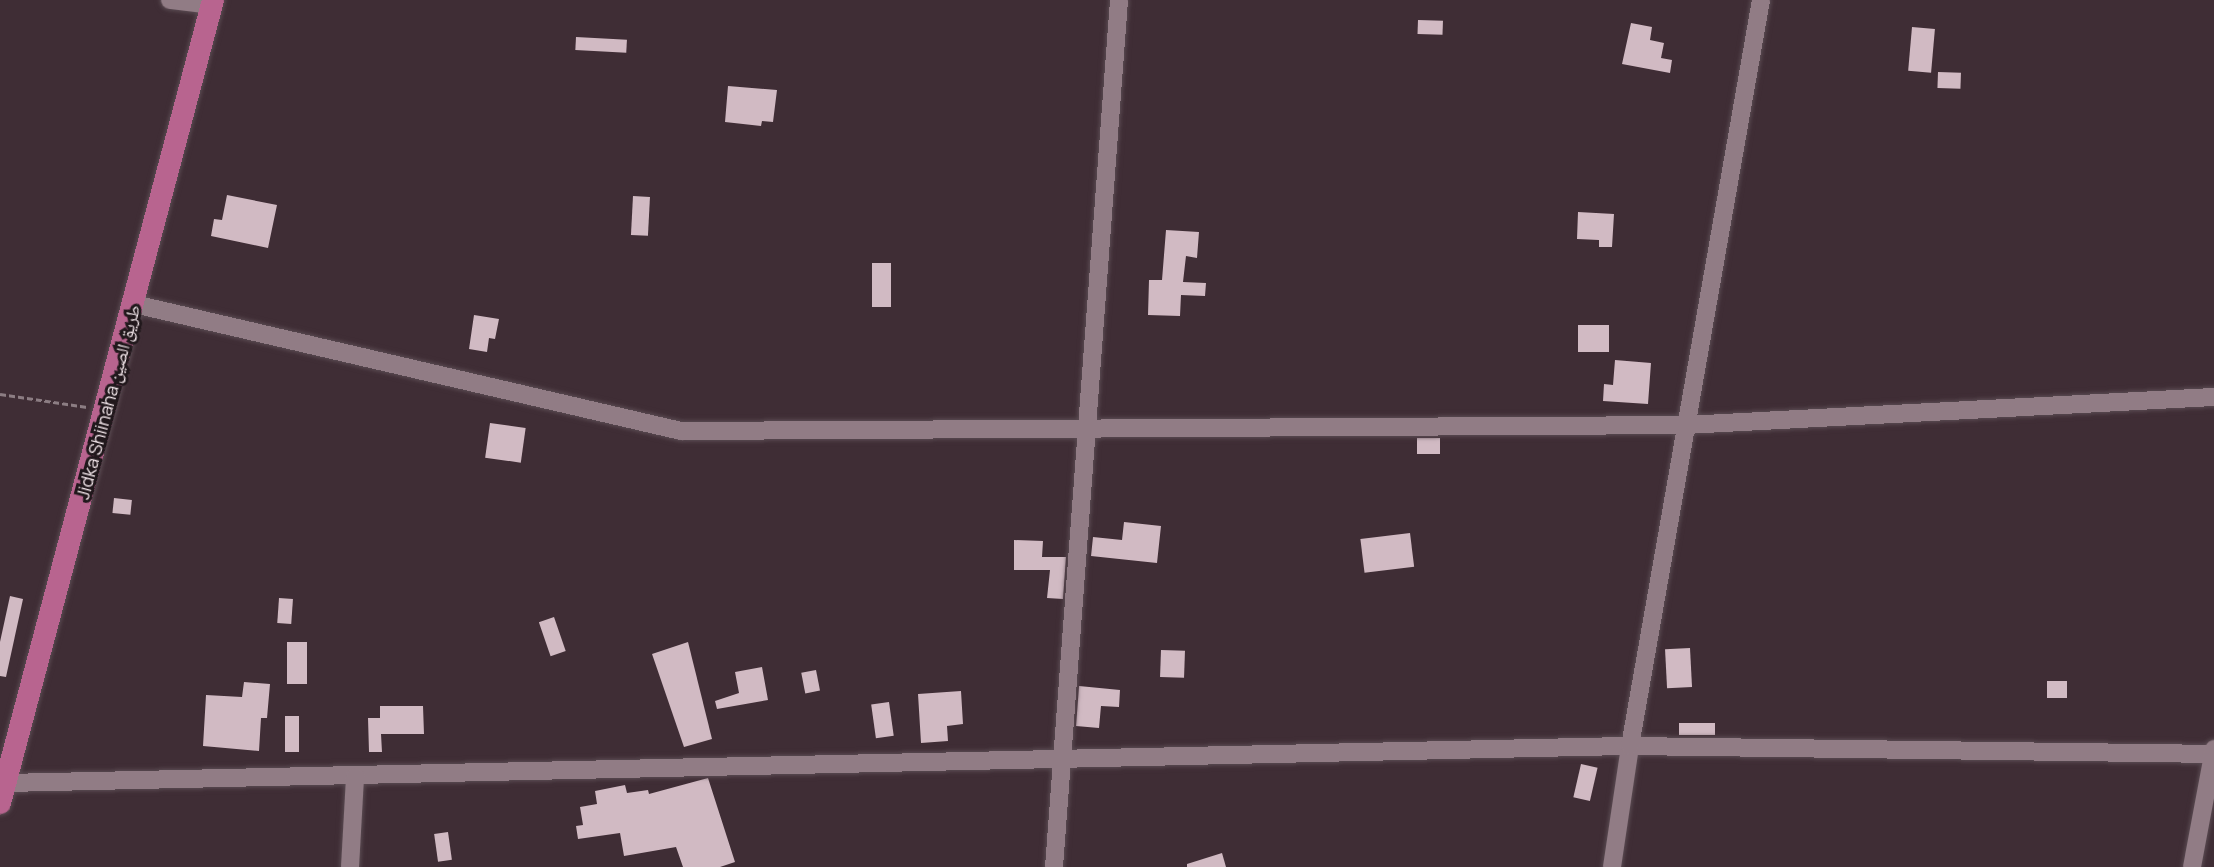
<!DOCTYPE html>
<html>
<head>
<meta charset="utf-8">
<style>
	body { margin:0 }
	#map { position:relative; width:2214px; height:867px; overflow:hidden; background:#3f2d35; font-family:Manrope,"Noto Naskh Arabic",sans-serif }
	div>[style] { position:absolute }
	[style*='--x'] { left:calc(var(--x)*1px); top:calc(var(--y)*1px); width:calc(var(--w)*1px); rotate:calc(var(--a)*1deg) }
	.building>* { inset:0; background:#d1bac3; transform-origin:0 0 }
	.path>* { height:3px; margin-top:-1.5px; transform-origin:0; background:repeating-linear-gradient(90deg,#8c7d83 0 6px,transparent 0 9px) }
	.roads { filter:drop-shadow(0 0 2px #5a4b52) drop-shadow(0 0 2px #5a4b52) }
	.minor>* { height:18px; margin:-9px; padding:0 9px; transform-origin:9px; border-radius:9px; background:#917c85 }
	.major>* { height:22px; margin:-11px; padding:0 11px; transform-origin:11px; border-radius:11px; background:#b8648f }
	span { translate:-50% -50%; white-space:nowrap; text-align:center; line-height:1.15; -webkit-text-stroke:6px #21181c; paint-order:stroke }
	.street-label { font-size:18px; color:#f1e5e9 }
</style>
</head>
<body>
<div id="map">
	<div class="building">
		<div style="left:1418px;top:20px;width:25px;height:14px;rotate:2deg"></div>
		<div style="clip-path:polygon(1631px 23px,1652px 27px,1650px 40px,1664px 43px,1661px 58px,1672px 60px,1670px 73px,1622px 64px)"></div>
		<div style="left:1912px;top:27px;width:23px;height:44px;rotate:5deg"></div>
		<div style="left:576px;top:37px;width:51px;height:13px;rotate:3deg"></div>
		<div style="left:1938px;top:72px;width:23px;height:16px;rotate:2deg"></div>
		<div style="clip-path:polygon(728px 86px,777px 90px,773px 122px,762px 121px,761px 126px,725px 122px)"></div>
		<div style="clip-path:polygon(227px 195px,277px 205px,268px 248px,211px 236px,214px 219px,222px 220px)"></div>
		<div style="left:633px;top:196px;width:17px;height:39px;rotate:3deg"></div>
		<div style="clip-path:polygon(1578px 212px,1614px 214px,1612px 247px,1599px 247px,1599px 240px,1577px 239px)"></div>
		<div style="clip-path:polygon(1166px 230px,1199px 232px,1197px 258px,1186px 256px,1183px 282px,1206px 283px,1205px 296px,1181px 295px,1180px 316px,1148px 315px,1149px 280px,1162px 280px)"></div>
		<div style="left:872px;top:263px;width:19px;height:44px"></div>
		<div style="clip-path:polygon(474px 315px,499px 319px,495px 339px,489px 338px,487px 352px,469px 349px)"></div>
		<div style="left:1609px;top:325px;width:27px;height:31px;rotate:90deg"></div>
		<div style="clip-path:polygon(1615px 360px,1651px 363px,1648px 404px,1603px 401px,1604px 384px,1613px 385px)"></div>
		<div style="left:490px;top:423px;width:36px;height:35px;rotate:8deg"></div>
		<div style="left:1417px;top:438px;width:23px;height:16px"></div>
		<div style="left:114px;top:498px;width:18px;height:15px;rotate:6deg"></div>
		<div style="clip-path:polygon(1124px 522px,1161px 526px,1157px 563px,1091px 556px,1093px 537px,1122px 540px)"></div>
		<div style="left:1410px;top:533px;width:34px;height:50px;rotate:83deg"></div>
		<div style="clip-path:polygon(1014px 540px,1043px 541px,1042px 557px,1066px 557px,1063px 599px,1047px 598px,1050px 570px,1014px 570px)"></div>
		<div style="clip-path:polygon(10px 596px,23px 599px,6px 677px,0 676px,0 642px)"></div>
		<div style="left:279px;top:598px;width:14px;height:25px;rotate:4deg"></div>
		<div style="left:554px;top:617px;width:36px;height:16px;rotate:71deg"></div>
		<div style="left:287px;top:642px;width:20px;height:42px"></div>
		<div style="clip-path:polygon(688px 642px,712px 739px,684px 747px,652px 654px)"></div>
		<div style="left:1690px;top:648px;width:39px;height:25px;rotate:87deg"></div>
		<div style="left:1161px;top:650px;width:24px;height:27px;rotate:2deg"></div>
		<div style="clip-path:polygon(762px 667px,768px 700px,717px 709px,715px 701px,739px 693px,735px 672px)"></div>
		<div style="left:816px;top:670px;width:21px;height:15px;rotate:79deg"></div>
		<div style="left:2047px;top:681px;width:20px;height:17px"></div>
		<div style="clip-path:polygon(244px 682px,270px 684px,267px 718px,261px 718px,259px 751px,203px 746px,206px 695px,242px 697px)"></div>
		<div style="clip-path:polygon(1079px 686px,1120px 690px,1119px 707px,1101px 706px,1099px 728px,1076px 726px)"></div>
		<div style="clip-path:polygon(961px 691px,963px 724px,947px 726px,948px 741px,921px 743px,918px 694px)"></div>
		<div style="left:889px;top:702px;width:34px;height:18px;rotate:82deg"></div>
		<div style="clip-path:polygon(380px 706px,423px 706px,424px 734px,381px 734px,382px 752px,369px 752px,368px 718px,380px 718px)"></div>
		<div style="left:285px;top:716px;width:14px;height:36px"></div>
		<div style="left:1679px;top:723px;width:36px;height:12px"></div>
		<div style="left:1581px;top:764px;width:17px;height:34px;rotate:13deg"></div>
		<div style="clip-path:polygon(708px 778px,735px 862px,720px 867px,683px 867px,676px 847px,624px 856px,620px 833px,578px 839px,576px 826px,583px 825px,580px 807px,597px 804px,595px 791px,625px 785px,627px 793px,648px 790px,649px 794px)"></div>
		<div style="left:448px;top:832px;width:28px;height:14px;rotate:82deg"></div>
		<div style="clip-path:polygon(1222px 853px,1226px 867px,1187px 867px,1187px 864px)"></div>
	</div>
	<div class="path">
		<div style="--x:0;--y:394;--w:88;--a:8.5"></div>
	</div>
	<div class="roads">
		<div class="minor">
			<div style="--x:170;--y:0;--w:42;--a:6.8"></div>
			<div style="--x:134;--y:304;--w:562;--a:13.07"></div>
			<div style="--x:681;--y:431;--w:1005;--a:-0.34"></div>
			<div style="--x:1686;--y:425;--w:529;--a:-3.04"></div>
			<div style="--x:6;--y:783;--w:1624;--a:-1.31"></div>
			<div style="--x:1630;--y:746;--w:584;--a:0.78"></div>
			<div style="--x:350;--y:867;--w:90;--a:-86.8"></div>
			<div style="--x:1054;--y:867;--w:869;--a:-85.71"></div>
			<div style="--x:1612;--y:867;--w:122;--a:-81.5"></div>
			<div style="--x:1630;--y:746;--w:757;--a:-80.04"></div>
			<div style="--x:2192;--y:867;--w:120;--a:-79.4"></div>
		</div>
		<div class="major">
			<div style="--x:0;--y:803;--w:831;--a:-75.14"></div>
		</div>
	</div>
	<div class="street-label">
		<span style="left:108px;top:402px;rotate:-75deg">Jidka Shiinaha طريق الصين</span>
	</div>
</div>
</body>
</html>
